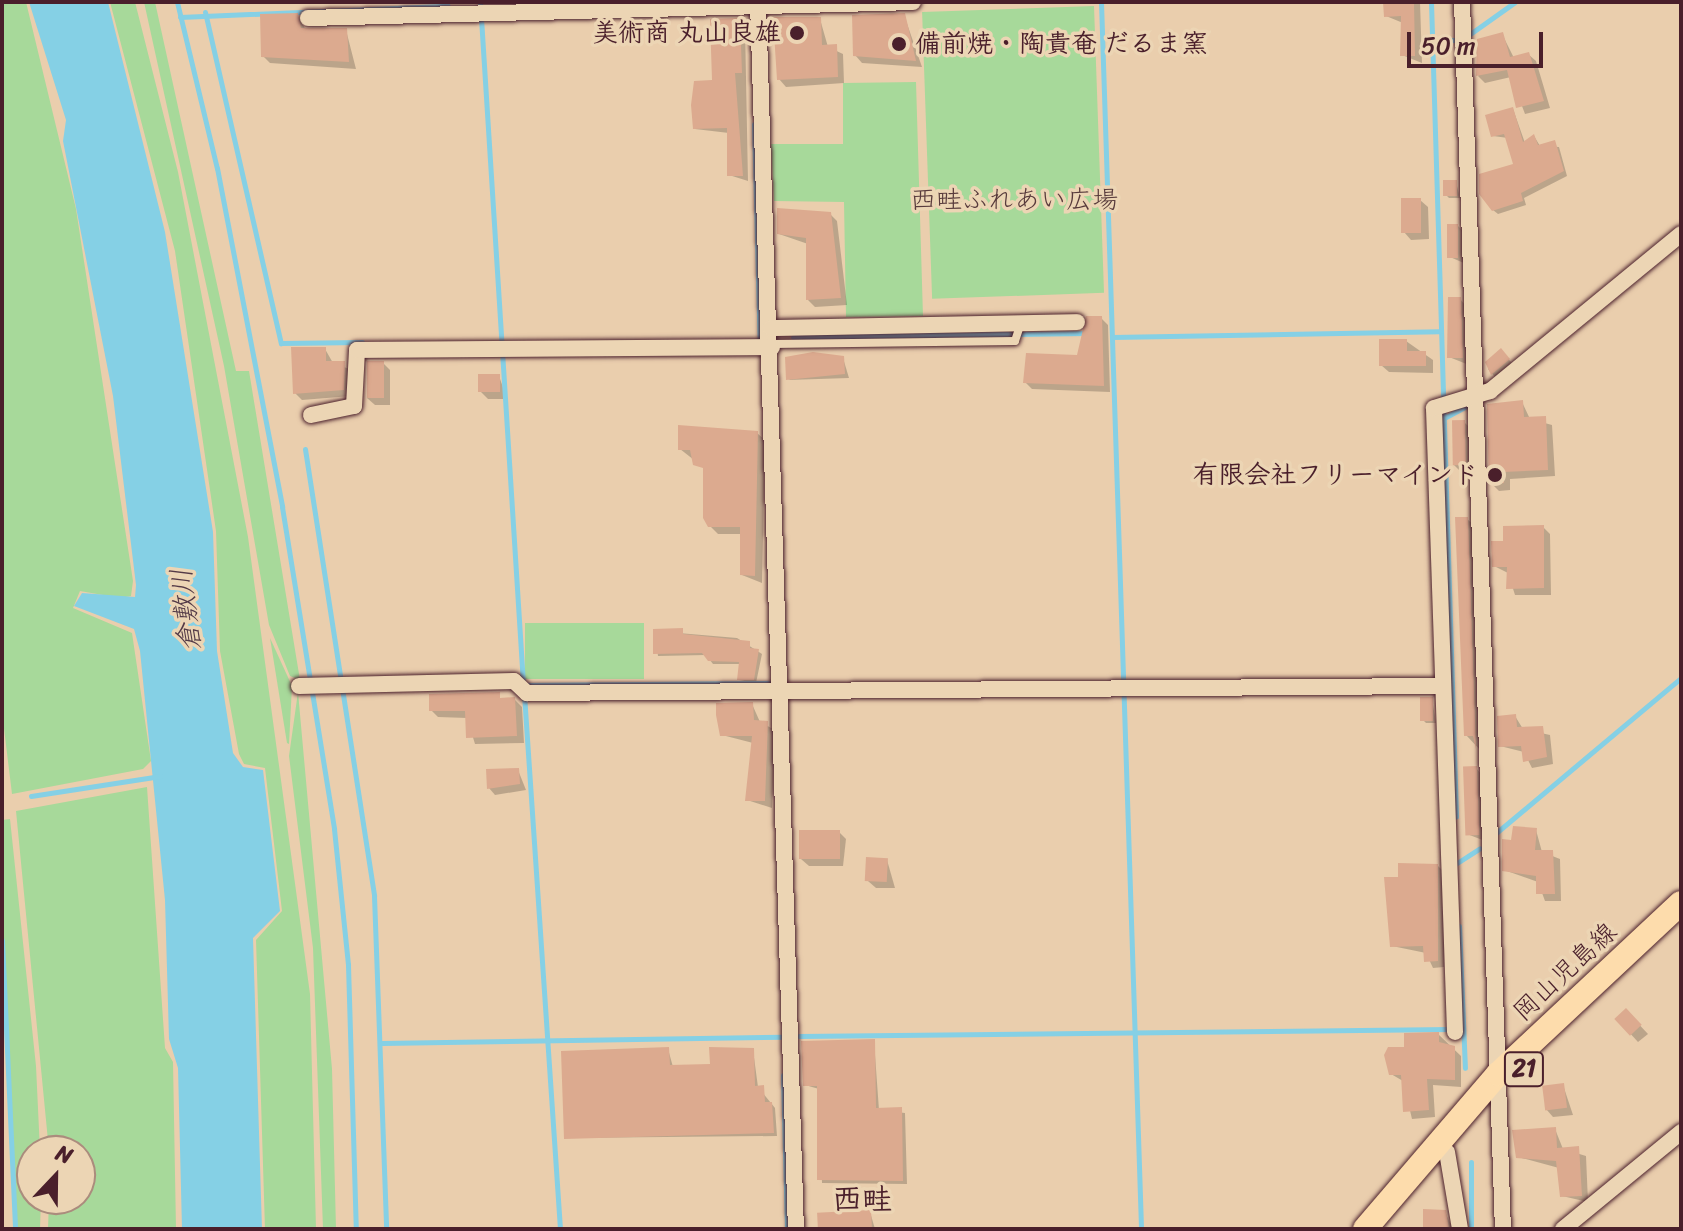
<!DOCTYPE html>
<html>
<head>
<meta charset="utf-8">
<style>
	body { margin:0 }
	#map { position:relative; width:1683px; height:1231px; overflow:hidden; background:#eacead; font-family:Sriracha,"Klee One",sans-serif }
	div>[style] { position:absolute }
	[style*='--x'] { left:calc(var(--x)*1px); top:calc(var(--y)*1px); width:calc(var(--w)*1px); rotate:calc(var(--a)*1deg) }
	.green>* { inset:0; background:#a7d99a; transform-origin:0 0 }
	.water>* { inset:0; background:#85d0e5 }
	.shadow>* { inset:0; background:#0003 }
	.stream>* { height:5px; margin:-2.5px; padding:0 2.5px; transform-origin:2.5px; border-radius:2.5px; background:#85d0e5 }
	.building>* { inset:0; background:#dcaa8f; transform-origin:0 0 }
	.roads { filter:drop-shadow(0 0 2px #4a1f2b) drop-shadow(0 0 2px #4a1f2b) }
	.service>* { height:8px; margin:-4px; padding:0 4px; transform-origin:4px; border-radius:4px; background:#ecd5b4 }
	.minor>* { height:16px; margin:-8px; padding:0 8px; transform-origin:8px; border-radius:8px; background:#ecd5b4 }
	.primary>* { height:24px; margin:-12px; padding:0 12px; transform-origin:12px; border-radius:12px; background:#fddcac }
	.dots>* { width:22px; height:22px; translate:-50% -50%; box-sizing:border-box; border:4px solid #ecd5b4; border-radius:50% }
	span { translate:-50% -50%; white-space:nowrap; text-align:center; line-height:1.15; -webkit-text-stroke:7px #ecd5b4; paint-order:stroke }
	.shield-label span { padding:2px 6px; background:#ecd5b4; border:2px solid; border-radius:6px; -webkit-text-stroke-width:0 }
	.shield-label { font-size:24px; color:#4a1f2b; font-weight:700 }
	.poi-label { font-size:26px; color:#4a1f2b; font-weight:700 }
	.right { translate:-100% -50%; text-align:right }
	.left { translate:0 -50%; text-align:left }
	.park-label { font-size:26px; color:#583b3c }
	.street-label { font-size:26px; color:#4a1f2b }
	.water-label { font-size:28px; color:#533a47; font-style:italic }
	.quarter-label { font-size:30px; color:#4a1f2b; font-weight:700 }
	.frame { position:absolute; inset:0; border:4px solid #4a1f2b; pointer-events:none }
	.north { position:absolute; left:16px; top:1135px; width:80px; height:80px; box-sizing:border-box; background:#ecd5b4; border:2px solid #ab8c7d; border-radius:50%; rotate:22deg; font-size:22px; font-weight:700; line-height:32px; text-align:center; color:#4a1f2b }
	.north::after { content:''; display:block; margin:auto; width:28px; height:36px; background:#4a1f2b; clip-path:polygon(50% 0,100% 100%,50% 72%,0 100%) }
	.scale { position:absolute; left:1407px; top:32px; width:136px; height:36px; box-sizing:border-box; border:4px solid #4a1f2b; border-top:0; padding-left:10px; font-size:24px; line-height:28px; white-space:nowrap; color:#4a1f2b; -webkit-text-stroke:6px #ecd5b4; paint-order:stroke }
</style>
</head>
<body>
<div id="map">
	<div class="green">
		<div style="clip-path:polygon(2px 2px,26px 2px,76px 209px,133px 581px,131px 596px,120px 598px,80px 591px,73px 608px,132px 633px,151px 761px,143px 769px,12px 794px,2px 712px)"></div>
		<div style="clip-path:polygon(110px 2px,135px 2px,178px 172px,248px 537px,310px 994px,316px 1229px,265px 1229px,256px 940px,282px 911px,265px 768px,244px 764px,239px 754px,220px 651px,216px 531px,175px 251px)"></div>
		<div style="clip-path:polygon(144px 2px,155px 2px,236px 371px,249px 371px,300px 680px,290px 676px,269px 625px,224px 366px)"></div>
		<div style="left:1094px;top:6px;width:287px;height:172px;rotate:88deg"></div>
		<div style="clip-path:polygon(916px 82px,923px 316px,846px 317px,844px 202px,774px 201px,771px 144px,843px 144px,843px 83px)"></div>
		<div style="left:525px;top:623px;width:119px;height:56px"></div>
		<div style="clip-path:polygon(270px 638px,292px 686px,289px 744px,287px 743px)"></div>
		<div style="clip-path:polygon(298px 692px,332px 1069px,336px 1229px,323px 1229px,313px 948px,289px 756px)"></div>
		<div style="clip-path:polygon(147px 787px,165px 1048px,173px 1062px,176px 1229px,48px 1229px,49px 1199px,80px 1199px,80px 1151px,49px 1151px,16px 811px)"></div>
		<div style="clip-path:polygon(10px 819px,36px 1066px,40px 1151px,32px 1151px,32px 1199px,41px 1199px,40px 1229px,17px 1229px,2px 917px,2px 820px)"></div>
	</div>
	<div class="water">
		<div style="clip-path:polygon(29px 2px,108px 2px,165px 232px,213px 532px,217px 651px,233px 753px,243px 767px,263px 770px,280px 911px,253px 938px,262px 1229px,182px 1229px,178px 1068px,169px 1039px,165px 900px,140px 651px,134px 629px,74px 606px,82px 593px,135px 597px,136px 585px,113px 396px,63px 141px,66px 120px)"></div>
	</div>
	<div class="shadow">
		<div style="clip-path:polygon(1385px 2px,1420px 2px,1422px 63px,1402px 55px,1403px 23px,1386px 16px)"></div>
		<div style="clip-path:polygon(297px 15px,306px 30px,346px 30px,356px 69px,270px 63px,263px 56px)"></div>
		<div style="clip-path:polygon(904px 15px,922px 67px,862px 63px,855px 55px)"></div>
		<div style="clip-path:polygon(820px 19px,828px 47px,843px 54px,844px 83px,786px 87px,779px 79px)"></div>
		<div style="clip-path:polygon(739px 20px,745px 26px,748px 181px,729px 175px,729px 133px,695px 129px)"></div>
		<div style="clip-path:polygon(1502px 34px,1514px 58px,1528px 54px,1536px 61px,1550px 108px,1525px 114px,1511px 77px,1485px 83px,1478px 76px)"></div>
		<div style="clip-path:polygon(1513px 109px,1525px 143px,1534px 136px,1540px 146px,1559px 147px,1567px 176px,1524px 198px,1526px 205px,1498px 214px,1493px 210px,1515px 166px,1508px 138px,1493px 136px)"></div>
		<div style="clip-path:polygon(1456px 182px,1460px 198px,1449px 198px,1446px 195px)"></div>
		<div style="clip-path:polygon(1420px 200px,1428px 207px,1429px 239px,1411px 240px,1404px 232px)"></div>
		<div style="clip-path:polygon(830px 214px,837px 221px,847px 305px,815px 307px,808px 300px,808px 244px,779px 234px)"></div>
		<div style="clip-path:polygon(1458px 226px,1465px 233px,1466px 264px,1450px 257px)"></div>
		<div style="clip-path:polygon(1460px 299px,1467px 307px,1469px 365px,1449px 357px)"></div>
		<div style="clip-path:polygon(1101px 318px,1108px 325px,1110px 392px,1032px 389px,1025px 382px,1079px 357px)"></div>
		<div style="clip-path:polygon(1406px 341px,1433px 360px,1433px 373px,1389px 372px,1381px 365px)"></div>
		<div style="clip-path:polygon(325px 349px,333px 363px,352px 370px,351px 396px,302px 400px,295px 393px)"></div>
		<div style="clip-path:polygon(1501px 351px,1512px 363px,1495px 377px,1488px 369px)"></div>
		<div style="clip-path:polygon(843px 358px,849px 378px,788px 380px)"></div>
		<div style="clip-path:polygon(383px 363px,390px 370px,390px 405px,375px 405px,367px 398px)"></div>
		<div style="clip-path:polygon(499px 376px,507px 399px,488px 399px,481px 392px)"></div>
		<div style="clip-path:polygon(1522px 402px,1530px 419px,1552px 425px,1555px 476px,1510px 479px,1510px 490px,1499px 491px,1491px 483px)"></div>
		<div style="clip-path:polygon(1464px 422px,1472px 430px,1473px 472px,1462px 473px,1454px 465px)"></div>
		<div style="clip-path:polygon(757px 433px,765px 440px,762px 583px,742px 575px,742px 534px,718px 534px,710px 526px,703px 467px,680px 449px)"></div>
		<div style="clip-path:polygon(1467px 519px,1474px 525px,1482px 752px,1466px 735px)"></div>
		<div style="clip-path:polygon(1543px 527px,1550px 534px,1551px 595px,1515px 595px,1508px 573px,1494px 566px,1505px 543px)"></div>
		<div style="clip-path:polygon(655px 631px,737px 638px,762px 654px,756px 683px,739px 680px,741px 664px,713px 664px,706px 655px,658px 656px)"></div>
		<div style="clip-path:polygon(514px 699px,522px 707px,524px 743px,475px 744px,467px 718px,438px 717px,431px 710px)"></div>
		<div style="clip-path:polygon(1432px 699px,1436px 723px,1426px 723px,1423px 720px)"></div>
		<div style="clip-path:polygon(752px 704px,760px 722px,775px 730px,772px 808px,747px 800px,753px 743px,722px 735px)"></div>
		<div style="clip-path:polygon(1515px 716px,1523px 729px,1550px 735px,1553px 764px,1532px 768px,1524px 752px,1500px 746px)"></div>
		<div style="clip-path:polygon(1476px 768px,1483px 776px,1485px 841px,1467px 834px)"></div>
		<div style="clip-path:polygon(518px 770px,526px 790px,495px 795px,489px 788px)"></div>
		<div style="clip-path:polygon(1536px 830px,1542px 852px,1560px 859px,1561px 901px,1545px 901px,1538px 882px,1504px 870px)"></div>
		<div style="clip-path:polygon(839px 832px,846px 839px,843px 866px,809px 866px,801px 859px)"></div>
		<div style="clip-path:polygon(887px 860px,895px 888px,876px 888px,868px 881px)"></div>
		<div style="clip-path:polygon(1438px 866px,1445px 873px,1444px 967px,1433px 968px,1426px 953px,1392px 946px,1400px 879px)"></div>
		<div style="clip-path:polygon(1633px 1018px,1648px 1034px,1638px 1042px,1617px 1019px)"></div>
		<div style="clip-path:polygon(1438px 1034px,1461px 1056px,1461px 1087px,1433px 1085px,1435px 1117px,1412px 1119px,1403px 1081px,1391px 1074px,1406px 1049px)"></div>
		<div style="clip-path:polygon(874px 1041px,879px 1110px,905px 1113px,907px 1184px,822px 1183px,819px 1089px,805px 1085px)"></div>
		<div style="clip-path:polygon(668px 1049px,673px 1067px,712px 1066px,753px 1050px,758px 1087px,775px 1108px,777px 1136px,566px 1138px)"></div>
		<div style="clip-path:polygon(1563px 1085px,1573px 1115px,1553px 1117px,1546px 1109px)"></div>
		<div style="clip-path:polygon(1555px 1129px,1563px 1149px,1586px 1156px,1588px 1202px,1562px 1196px,1559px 1168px,1518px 1157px)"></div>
		<div style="clip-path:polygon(870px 1212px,875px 1229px,820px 1229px)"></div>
		<div style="clip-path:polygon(1445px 1212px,1453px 1229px,1428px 1229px)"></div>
	</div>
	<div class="stream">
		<div style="--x:177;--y:2;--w:171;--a:76.5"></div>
		<div style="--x:217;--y:168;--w:345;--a:79.1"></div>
		<div style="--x:282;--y:507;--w:326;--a:80.8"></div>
		<div style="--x:334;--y:829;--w:137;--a:84.1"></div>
		<div style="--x:348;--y:965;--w:264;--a:88.3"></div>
		<div style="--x:480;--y:2;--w:683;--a:86.39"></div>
		<div style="--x:1101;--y:2;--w:1228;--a:88.13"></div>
		<div style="--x:1431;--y:2;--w:815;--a:88.24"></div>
		<div style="--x:586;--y:3;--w:23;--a:-2"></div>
		<div style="--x:205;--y:12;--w:340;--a:77.1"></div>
		<div style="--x:281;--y:343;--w:81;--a:-0.7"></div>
		<div style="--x:180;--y:17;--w:268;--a:-2.4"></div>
		<div style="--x:1470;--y:34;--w:55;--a:-35.4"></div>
		<div style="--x:1430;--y:42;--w:24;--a:-5"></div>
		<div style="--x:754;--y:124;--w:222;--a:88.5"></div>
		<div style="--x:793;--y:337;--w:294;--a:-0.8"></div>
		<div style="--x:1112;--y:337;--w:328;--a:-1"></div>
		<div style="--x:1444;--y:418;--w:24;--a:-28"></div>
		<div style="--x:305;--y:449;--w:452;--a:81.2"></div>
		<div style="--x:374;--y:896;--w:333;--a:87.9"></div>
		<div style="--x:524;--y:685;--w:251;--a:-0.5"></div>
		<div style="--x:524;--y:694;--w:536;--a:86.15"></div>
		<div style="--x:31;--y:796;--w:131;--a:-8.8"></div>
		<div style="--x:1496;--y:833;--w:241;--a:-40"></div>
		<div style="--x:1457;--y:863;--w:27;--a:-33"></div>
		<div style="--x:1459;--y:926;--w:142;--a:87.6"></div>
		<div style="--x:2;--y:940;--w:289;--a:87.4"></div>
		<div style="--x:799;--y:1036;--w:652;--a:-0.62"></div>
		<div style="--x:382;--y:1043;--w:402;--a:-0.9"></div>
		<div style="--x:783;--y:1075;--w:154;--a:88.5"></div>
		<div style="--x:1471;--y:1162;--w:67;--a:90"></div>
	</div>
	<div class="building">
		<div style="clip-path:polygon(1383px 2px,1414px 2px,1415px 56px,1400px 56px,1401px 16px,1384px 17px)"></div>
		<div style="clip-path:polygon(298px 13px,301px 28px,347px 28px,349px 62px,261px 57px,260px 14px)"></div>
		<div style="clip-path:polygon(905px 13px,916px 61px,853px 56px,852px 15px)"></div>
		<div style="clip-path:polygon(773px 17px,821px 17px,822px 45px,837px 44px,838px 77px,777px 80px)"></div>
		<div style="clip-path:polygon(740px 18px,742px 73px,735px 73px,743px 176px,727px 176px,727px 128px,693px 129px,691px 105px,694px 81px,712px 80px,710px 19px)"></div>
		<div style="clip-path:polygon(1503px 32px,1510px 57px,1529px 52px,1544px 101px,1516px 108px,1507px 70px,1476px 76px,1477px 39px)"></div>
		<div style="clip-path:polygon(1513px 107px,1523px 142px,1534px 134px,1538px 145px,1555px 140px,1564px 171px,1521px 193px,1523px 201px,1492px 211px,1479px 194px,1479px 174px,1513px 164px,1504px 134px,1491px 137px,1485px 115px)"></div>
		<div style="left:1443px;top:180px;width:14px;height:16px"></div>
		<div style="left:1401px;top:198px;width:20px;height:35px"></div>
		<div style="clip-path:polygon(777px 208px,831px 212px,841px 298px,806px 300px,806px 238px,777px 234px)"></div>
		<div style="left:1447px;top:224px;width:11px;height:34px"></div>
		<div style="clip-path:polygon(1448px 297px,1461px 297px,1463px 358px,1447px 358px)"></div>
		<div style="clip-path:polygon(1086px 316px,1102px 316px,1104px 386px,1023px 383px,1026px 353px,1077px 355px)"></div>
		<div style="clip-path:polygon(1379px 339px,1407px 339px,1407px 351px,1426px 351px,1426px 366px,1379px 366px)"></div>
		<div style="clip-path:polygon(291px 347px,326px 347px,326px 361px,345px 361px,344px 390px,293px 394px)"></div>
		<div style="clip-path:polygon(1501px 348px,1510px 359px,1491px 375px,1485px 362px)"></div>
		<div style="clip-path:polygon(813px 352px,844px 356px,845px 374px,786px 380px,785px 357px)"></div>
		<div style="left:367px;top:361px;width:17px;height:37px"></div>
		<div style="left:500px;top:374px;width:18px;height:22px;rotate:90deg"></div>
		<div style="clip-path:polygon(1523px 400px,1524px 417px,1546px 416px,1548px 470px,1503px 472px,1504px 483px,1489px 484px,1487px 404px)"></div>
		<div style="left:1465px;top:420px;width:45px;height:13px;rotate:89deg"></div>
		<div style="clip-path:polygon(678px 425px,758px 431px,755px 576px,740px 575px,740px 527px,708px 527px,703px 518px,703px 468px,693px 465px,690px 450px,678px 450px)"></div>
		<div style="clip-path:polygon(1455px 517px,1468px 517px,1476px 749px,1473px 736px,1464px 736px)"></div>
		<div style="clip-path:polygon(1544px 525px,1544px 588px,1506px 589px,1507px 567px,1492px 567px,1491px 541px,1503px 541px,1503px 526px)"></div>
		<div style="clip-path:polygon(683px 628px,683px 634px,750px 641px,750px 648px,759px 649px,754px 680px,737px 680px,739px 662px,708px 661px,702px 653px,653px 654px,653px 629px)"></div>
		<div style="clip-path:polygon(500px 692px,500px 698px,515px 697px,517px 736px,466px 738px,465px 711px,429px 711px,429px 694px)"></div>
		<div style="left:1420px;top:697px;width:13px;height:24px"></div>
		<div style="clip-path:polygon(753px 702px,754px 720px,768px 721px,765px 801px,745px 801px,752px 736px,720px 736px,716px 715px,716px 703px)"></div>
		<div style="clip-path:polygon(1516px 714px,1517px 727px,1543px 726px,1547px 757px,1523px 762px,1521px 746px,1498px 747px,1497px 716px)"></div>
		<div style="left:1477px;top:766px;width:69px;height:14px;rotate:88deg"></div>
		<div style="clip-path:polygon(519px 768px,520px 784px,487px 789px,486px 769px)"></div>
		<div style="clip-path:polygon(1513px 826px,1537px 828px,1535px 850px,1553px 850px,1555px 894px,1536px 894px,1536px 876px,1502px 871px,1502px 839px,1511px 840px)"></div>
		<div style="left:799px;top:830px;width:41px;height:29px"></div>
		<div style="left:866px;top:857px;width:22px;height:24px;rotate:3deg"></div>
		<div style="clip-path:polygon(1398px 863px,1438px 864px,1438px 961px,1424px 962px,1423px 946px,1390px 947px,1384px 877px,1398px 877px)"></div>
		<div style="left:1626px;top:1008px;width:23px;height:16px;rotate:47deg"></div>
		<div style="clip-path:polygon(1439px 1032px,1439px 1042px,1455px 1046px,1455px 1080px,1427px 1079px,1429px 1110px,1403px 1112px,1401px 1075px,1389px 1075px,1384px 1055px,1388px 1047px,1404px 1047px,1404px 1033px)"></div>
		<div style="clip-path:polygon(875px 1039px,876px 1108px,902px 1107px,903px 1181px,817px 1180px,817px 1086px,803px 1086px,801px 1041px)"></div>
		<div style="clip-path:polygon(669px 1047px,670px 1065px,710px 1064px,709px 1047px,754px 1048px,755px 1086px,764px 1085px,765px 1102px,772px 1102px,774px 1133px,564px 1139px,561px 1051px)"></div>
		<div style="left:1564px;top:1083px;width:25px;height:22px;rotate:83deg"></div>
		<div style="clip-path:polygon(1556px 1127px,1557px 1148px,1579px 1146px,1582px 1196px,1560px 1197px,1556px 1161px,1516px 1158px,1512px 1130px)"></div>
		<div style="clip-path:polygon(1423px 1209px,1446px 1210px,1449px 1229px,1423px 1229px)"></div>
		<div style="left:871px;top:1210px;width:19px;height:54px;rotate:87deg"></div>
	</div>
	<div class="roads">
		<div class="service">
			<div style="--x:772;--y:344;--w:243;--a:-0.7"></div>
			<div style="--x:1015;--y:341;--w:19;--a:-72"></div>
		</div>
		<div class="minor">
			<div style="--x:758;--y:2;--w:1228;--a:88.23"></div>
			<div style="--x:1462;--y:2;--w:1228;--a:88.09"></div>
			<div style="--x:308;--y:18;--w:605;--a:-1.51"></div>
			<div style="--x:771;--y:328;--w:306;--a:-1.1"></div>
			<div style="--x:311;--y:415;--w:44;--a:-11.8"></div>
			<div style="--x:354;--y:406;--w:56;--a:-86.9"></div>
			<div style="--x:357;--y:350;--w:415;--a:-0.4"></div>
			<div style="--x:299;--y:686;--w:215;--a:-1.3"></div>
			<div style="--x:514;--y:681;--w:18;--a:43"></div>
			<div style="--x:527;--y:693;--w:916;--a:-0.44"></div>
			<div style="--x:1455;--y:1032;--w:624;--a:-91.93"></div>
			<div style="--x:1434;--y:408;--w:59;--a:-16.9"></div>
			<div style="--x:1490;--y:391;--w:247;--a:-39.4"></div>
			<div style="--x:1447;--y:1152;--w:78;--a:80.4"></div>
			<div style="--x:1563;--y:1229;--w:153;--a:-39.4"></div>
		</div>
		<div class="primary">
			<div style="--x:1365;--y:1229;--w:204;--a:-49.4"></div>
			<div style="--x:1498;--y:1074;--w:250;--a:-43.1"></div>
		</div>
	</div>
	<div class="dots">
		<div style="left:797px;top:33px;background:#4a1f2b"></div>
		<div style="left:899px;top:44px;background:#4a1f2b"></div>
		<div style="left:1495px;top:475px;background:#4a1f2b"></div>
	</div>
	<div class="shield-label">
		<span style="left:1524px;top:1069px">21</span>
	</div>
	<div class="poi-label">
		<span class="right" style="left:781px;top:33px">美術商 丸山良雄</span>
		<span class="left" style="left:915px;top:44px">備前焼・陶貴奄 だるま窯</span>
		<span class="right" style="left:1479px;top:475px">有限会社フリーマインド</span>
	</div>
	<div class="park-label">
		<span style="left:1014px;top:200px">西畦ふれあい広場</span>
	</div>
	<div class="street-label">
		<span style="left:1565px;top:972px;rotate:-43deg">岡山児島線</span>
	</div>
	<div class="water-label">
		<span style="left:186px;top:610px;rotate:-97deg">倉敷川</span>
	</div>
	<div class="quarter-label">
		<span style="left:862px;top:1199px">西畦</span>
	</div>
	<div class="frame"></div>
	<div class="north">N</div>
	<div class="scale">50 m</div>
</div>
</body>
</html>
